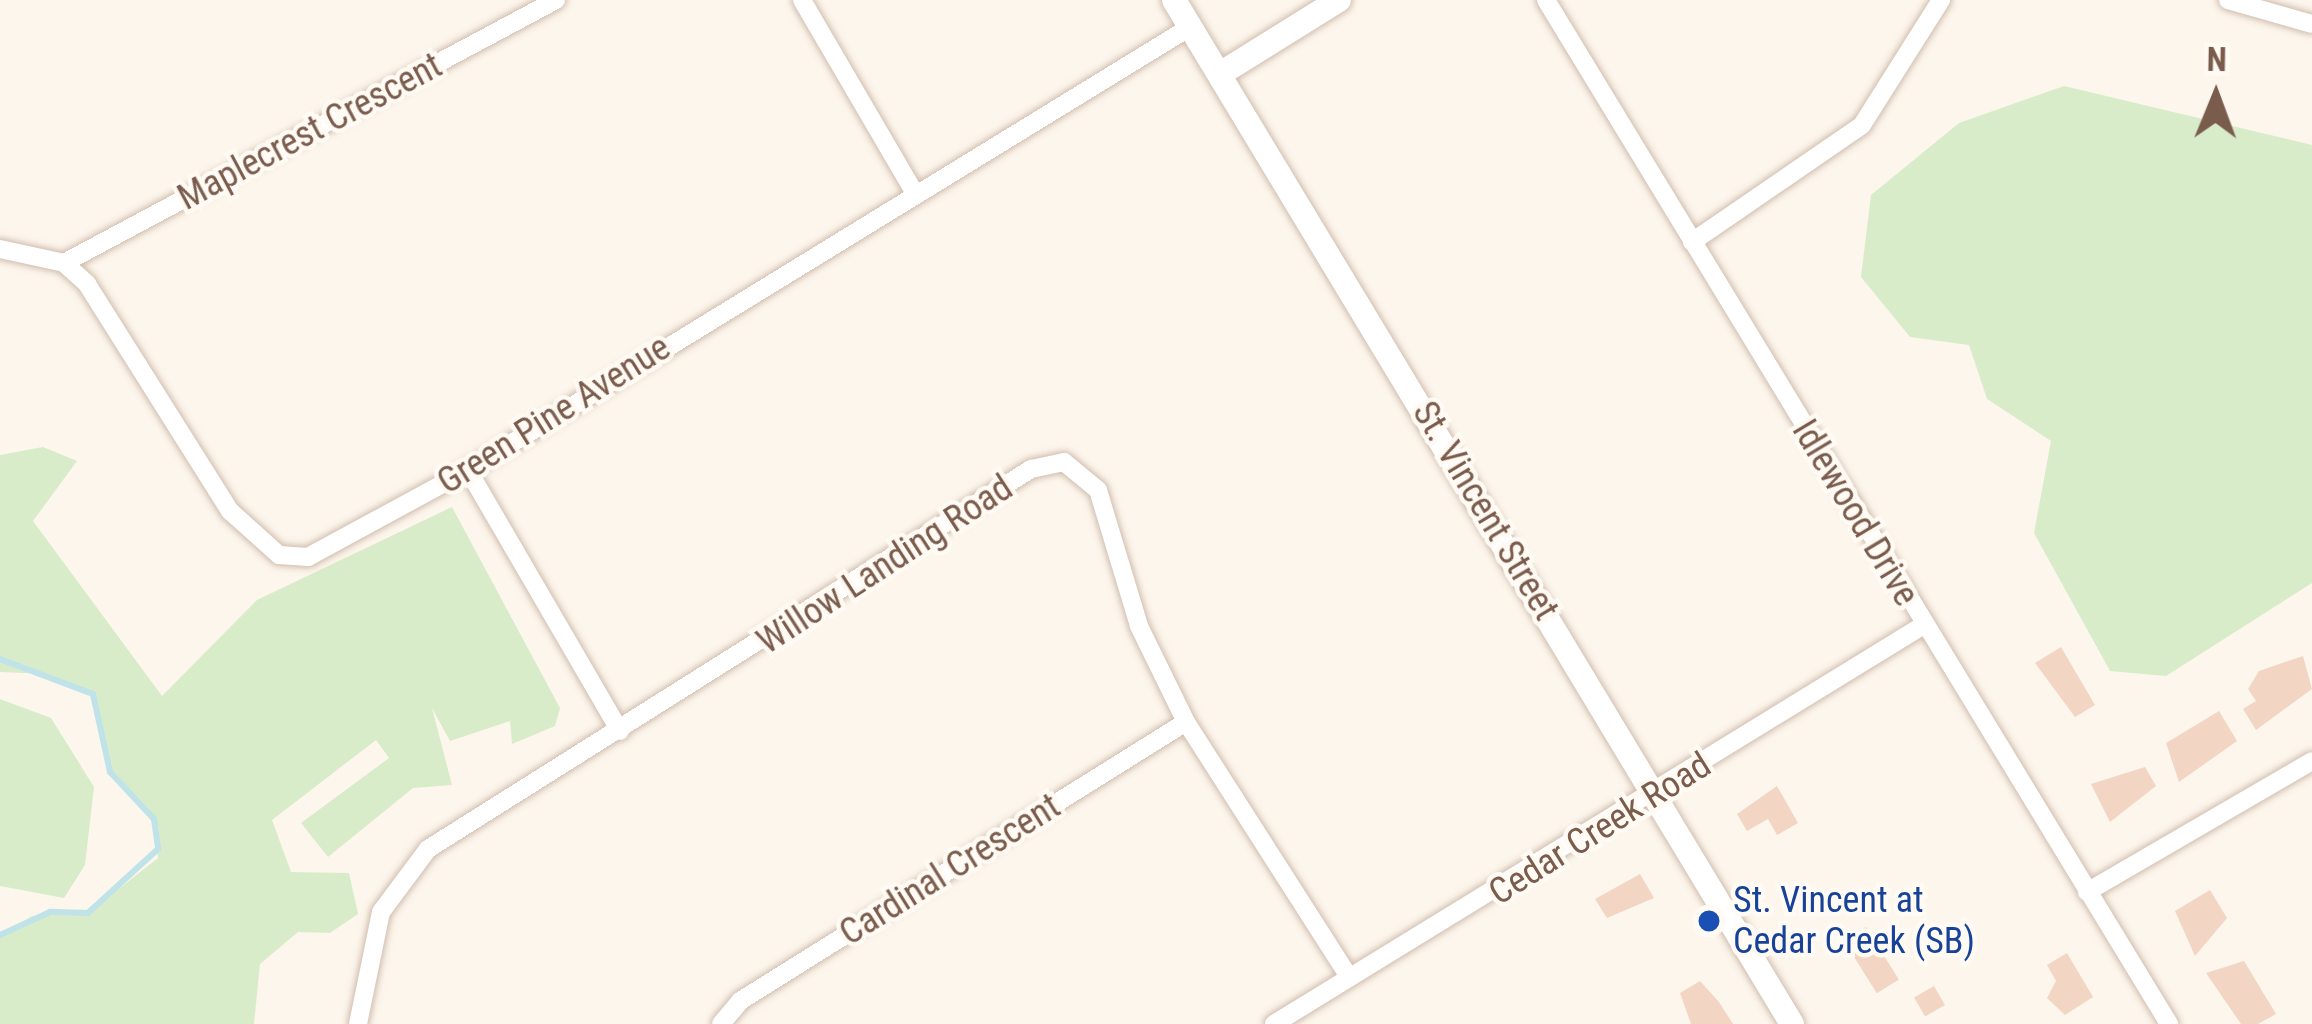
<!DOCTYPE html>
<html>
<head>
<meta charset="utf-8">
<style>
	body { margin:0 }
	#map { position:relative; width:2312px; height:1024px; overflow:hidden; background:#fdf6ec; font-family:"Roboto Condensed",sans-serif }
	div>[style] { position:absolute }
	[style*='--x'] { left:calc(var(--x)*1px); top:calc(var(--y)*1px); width:calc(var(--w)*1px); rotate:calc(var(--a)*1deg) }
	.green>* { inset:0; background:#d8ecc9 }
	.stream>* { height:6px; margin:-3px; padding:0 3px; transform-origin:3px; border-radius:3px; background:#bfe3e8 }
	.building>* { inset:0; background:#f3d5c3; transform-origin:0 0 }
	.roads { filter:drop-shadow(0 0 3px #d1beb0) drop-shadow(0 0 3px #d1beb0) }
	.street>* { height:18px; margin:-9px; padding:0 9px; transform-origin:9px; border-radius:9px; background:#fff }
	.secondary>* { height:24px; margin:-12px; padding:0 12px; transform-origin:12px; border-radius:12px; background:#fff }
	.dots>* { width:33px; height:33px; translate:-50% -50%; box-sizing:border-box; border:6px solid #fffaf3; border-radius:50% }
	span { translate:-50% -50%; white-space:nowrap; text-align:center; line-height:1.15; -webkit-text-stroke:9px #fffaf3; paint-order:stroke }
	.street-label { font-size:36px; color:#7a5c4d }
	.transit-label { font-size:36px; color:#164399 }
	.left { translate:0 -50%; text-align:left }
	.north { position:absolute; left:2156px; top:36px; width:120px; height:120px; -webkit-text-stroke:9px #fffaf3; paint-order:stroke; rotate:1deg; font-size:33px; font-weight:700; line-height:48px; text-align:center; color:#7a5c4d }
	.north::after { content:''; display:block; margin:auto; width:42px; height:54px; background:#7a5c4d; clip-path:polygon(50% 0,100% 100%,50% 72%,0 100%) }
</style>
</head>
<body>
<div id="map">
	<div class="green">
		<div style="clip-path:polygon(2064px 86px,2312px 145px,2312px 583px,2166px 676px,2110px 671px,2034px 533px,2051px 441px,1987px 399px,1969px 345px,1910px 337px,1861px 277px,1871px 195px,1959px 123px)"></div>
		<div style="clip-path:polygon(43px 447px,77px 461px,33px 521px,162px 696px,257px 600px,452px 507px,560px 708px,555px 726px,512px 744px,510px 721px,450px 741px,432px 708px,452px 785px,413px 788px,328px 857px,301px 823px,389px 758px,376px 740px,272px 820px,291px 872px,349px 873px,358px 914px,330px 933px,298px 932px,260px 964px,254px 1024px,0 1024px,0 936px,32px 916px,88px 913px,158px 858px,155px 825px,110px 772px,93px 694px,48px 674px,0 672px,0 455px)"></div>
		<div style="clip-path:polygon(0 699px,51px 718px,94px 787px,85px 865px,64px 898px,0 886px)"></div>
	</div>
	<div class="stream">
		<div style="--x:0;--y:659;--w:99;--a:20.6"></div>
		<div style="--x:93;--y:694;--w:80;--a:77.7"></div>
		<div style="--x:110;--y:772;--w:64;--a:46.9"></div>
		<div style="--x:154;--y:819;--w:30;--a:82"></div>
		<div style="--x:158;--y:849;--w:95;--a:137.6"></div>
		<div style="--x:88;--y:913;--w:38;--a:-178"></div>
		<div style="--x:50;--y:912;--w:55;--a:155.3"></div>
	</div>
	<div class="building">
		<div style="clip-path:polygon(2061px 647px,2095px 705px,2075px 717px,2035px 663px)"></div>
		<div style="clip-path:polygon(2303px 656px,2312px 689px,2256px 730px,2243px 709px,2256px 701px,2248px 689px,2259px 671px)"></div>
		<div style="clip-path:polygon(2219px 711px,2237px 741px,2179px 782px,2166px 743px)"></div>
		<div style="clip-path:polygon(2145px 767px,2156px 786px,2110px 822px,2091px 784px)"></div>
		<div style="clip-path:polygon(1777px 786px,1798px 823px,1777px 835px,1768px 819px,1747px 831px,1737px 814px)"></div>
		<div style="clip-path:polygon(1640px 874px,1654px 898px,1607px 918px,1595px 899px)"></div>
		<div style="clip-path:polygon(2210px 890px,2227px 918px,2195px 956px,2175px 911px)"></div>
		<div style="left:1866px;top:927px;width:62px;height:26px;rotate:58deg"></div>
		<div style="clip-path:polygon(2067px 953px,2093px 997px,2065px 1015px,2047px 998px,2056px 981px,2047px 965px)"></div>
		<div style="clip-path:polygon(2244px 961px,2276px 1014px,2258px 1024px,2241px 1024px,2206px 973px)"></div>
		<div style="clip-path:polygon(1700px 981px,1719px 1002px,1733px 1024px,1691px 1024px,1680px 993px)"></div>
		<div style="left:1934px;top:986px;width:22px;height:23px;rotate:60deg"></div>
	</div>
	<div class="roads">
		<div class="street">
			<div style="--x:802;--y:0;--w:224;--a:59.7"></div>
			<div style="--x:1546;--y:0;--w:1199;--a:58.68"></div>
			<div style="--x:2228;--y:0;--w:87;--a:15.9"></div>
			<div style="--x:1692;--y:242;--w:206;--a:-34.5"></div>
			<div style="--x:1862;--y:125;--w:148;--a:-57.7"></div>
			<div style="--x:0;--y:249;--w:66;--a:12.3"></div>
			<div style="--x:64;--y:263;--w:31;--a:42"></div>
			<div style="--x:87;--y:284;--w:268;--a:57.8"></div>
			<div style="--x:230;--y:511;--w:66;--a:41.9"></div>
			<div style="--x:279;--y:555;--w:29;--a:4"></div>
			<div style="--x:308;--y:557;--w:182;--a:-28.5"></div>
			<div style="--x:468;--y:470;--w:847;--a:-31.53"></div>
			<div style="--x:64;--y:263;--w:558;--a:-28.13"></div>
			<div style="--x:468;--y:470;--w:302;--a:59.8"></div>
			<div style="--x:2087;--y:892;--w:260;--a:-30.2"></div>
			<div style="--x:358;--y:1024;--w:114;--a:-78.4"></div>
			<div style="--x:381;--y:912;--w:79;--a:-53.3"></div>
			<div style="--x:428;--y:849;--w:713;--a:-32.22"></div>
			<div style="--x:1031;--y:469;--w:34;--a:-12"></div>
			<div style="--x:1064;--y:462;--w:44;--a:39.5"></div>
			<div style="--x:1098;--y:490;--w:142;--a:73.2"></div>
			<div style="--x:1139;--y:626;--w:107;--a:63.9"></div>
			<div style="--x:1186;--y:722;--w:303;--a:57.4"></div>
			<div style="--x:721;--y:1024;--w:30;--a:-50"></div>
			<div style="--x:740;--y:1001;--w:526;--a:-32.03"></div>
			<div style="--x:1274;--y:1024;--w:760;--a:-31.56"></div>
		</div>
		<div class="secondary">
			<div style="--x:1174;--y:0;--w:1196;--a:58.89"></div>
			<div style="--x:1220;--y:74;--w:140;--a:-31.9"></div>
		</div>
	</div>
	<div class="dots">
		<div style="left:1709px;top:921px;background:#1a4fb4"></div>
	</div>
	<div class="street-label">
		<span style="left:310px;top:132px;rotate:-28deg">Maplecrest Crescent</span>
		<span style="left:554px;top:415px;rotate:-32deg">Green Pine Avenue</span>
		<span style="left:1485px;top:511px;rotate:59deg">St. Vincent Street</span>
		<span style="left:1855px;top:513px;rotate:59deg">Idlewood Drive</span>
		<span style="left:885px;top:565px;rotate:-33deg">Willow Landing Road</span>
		<span style="left:1600px;top:829px;rotate:-32deg">Cedar Creek Road</span>
		<span style="left:950px;top:870px;rotate:-32deg">Cardinal Crescent</span>
	</div>
	<div class="transit-label">
		<span class="left" style="left:1733px;top:921px">St. Vincent at<br>Cedar Creek (SB)</span>
	</div>
	<div class="north">N</div>
</div>
</body>
</html>
